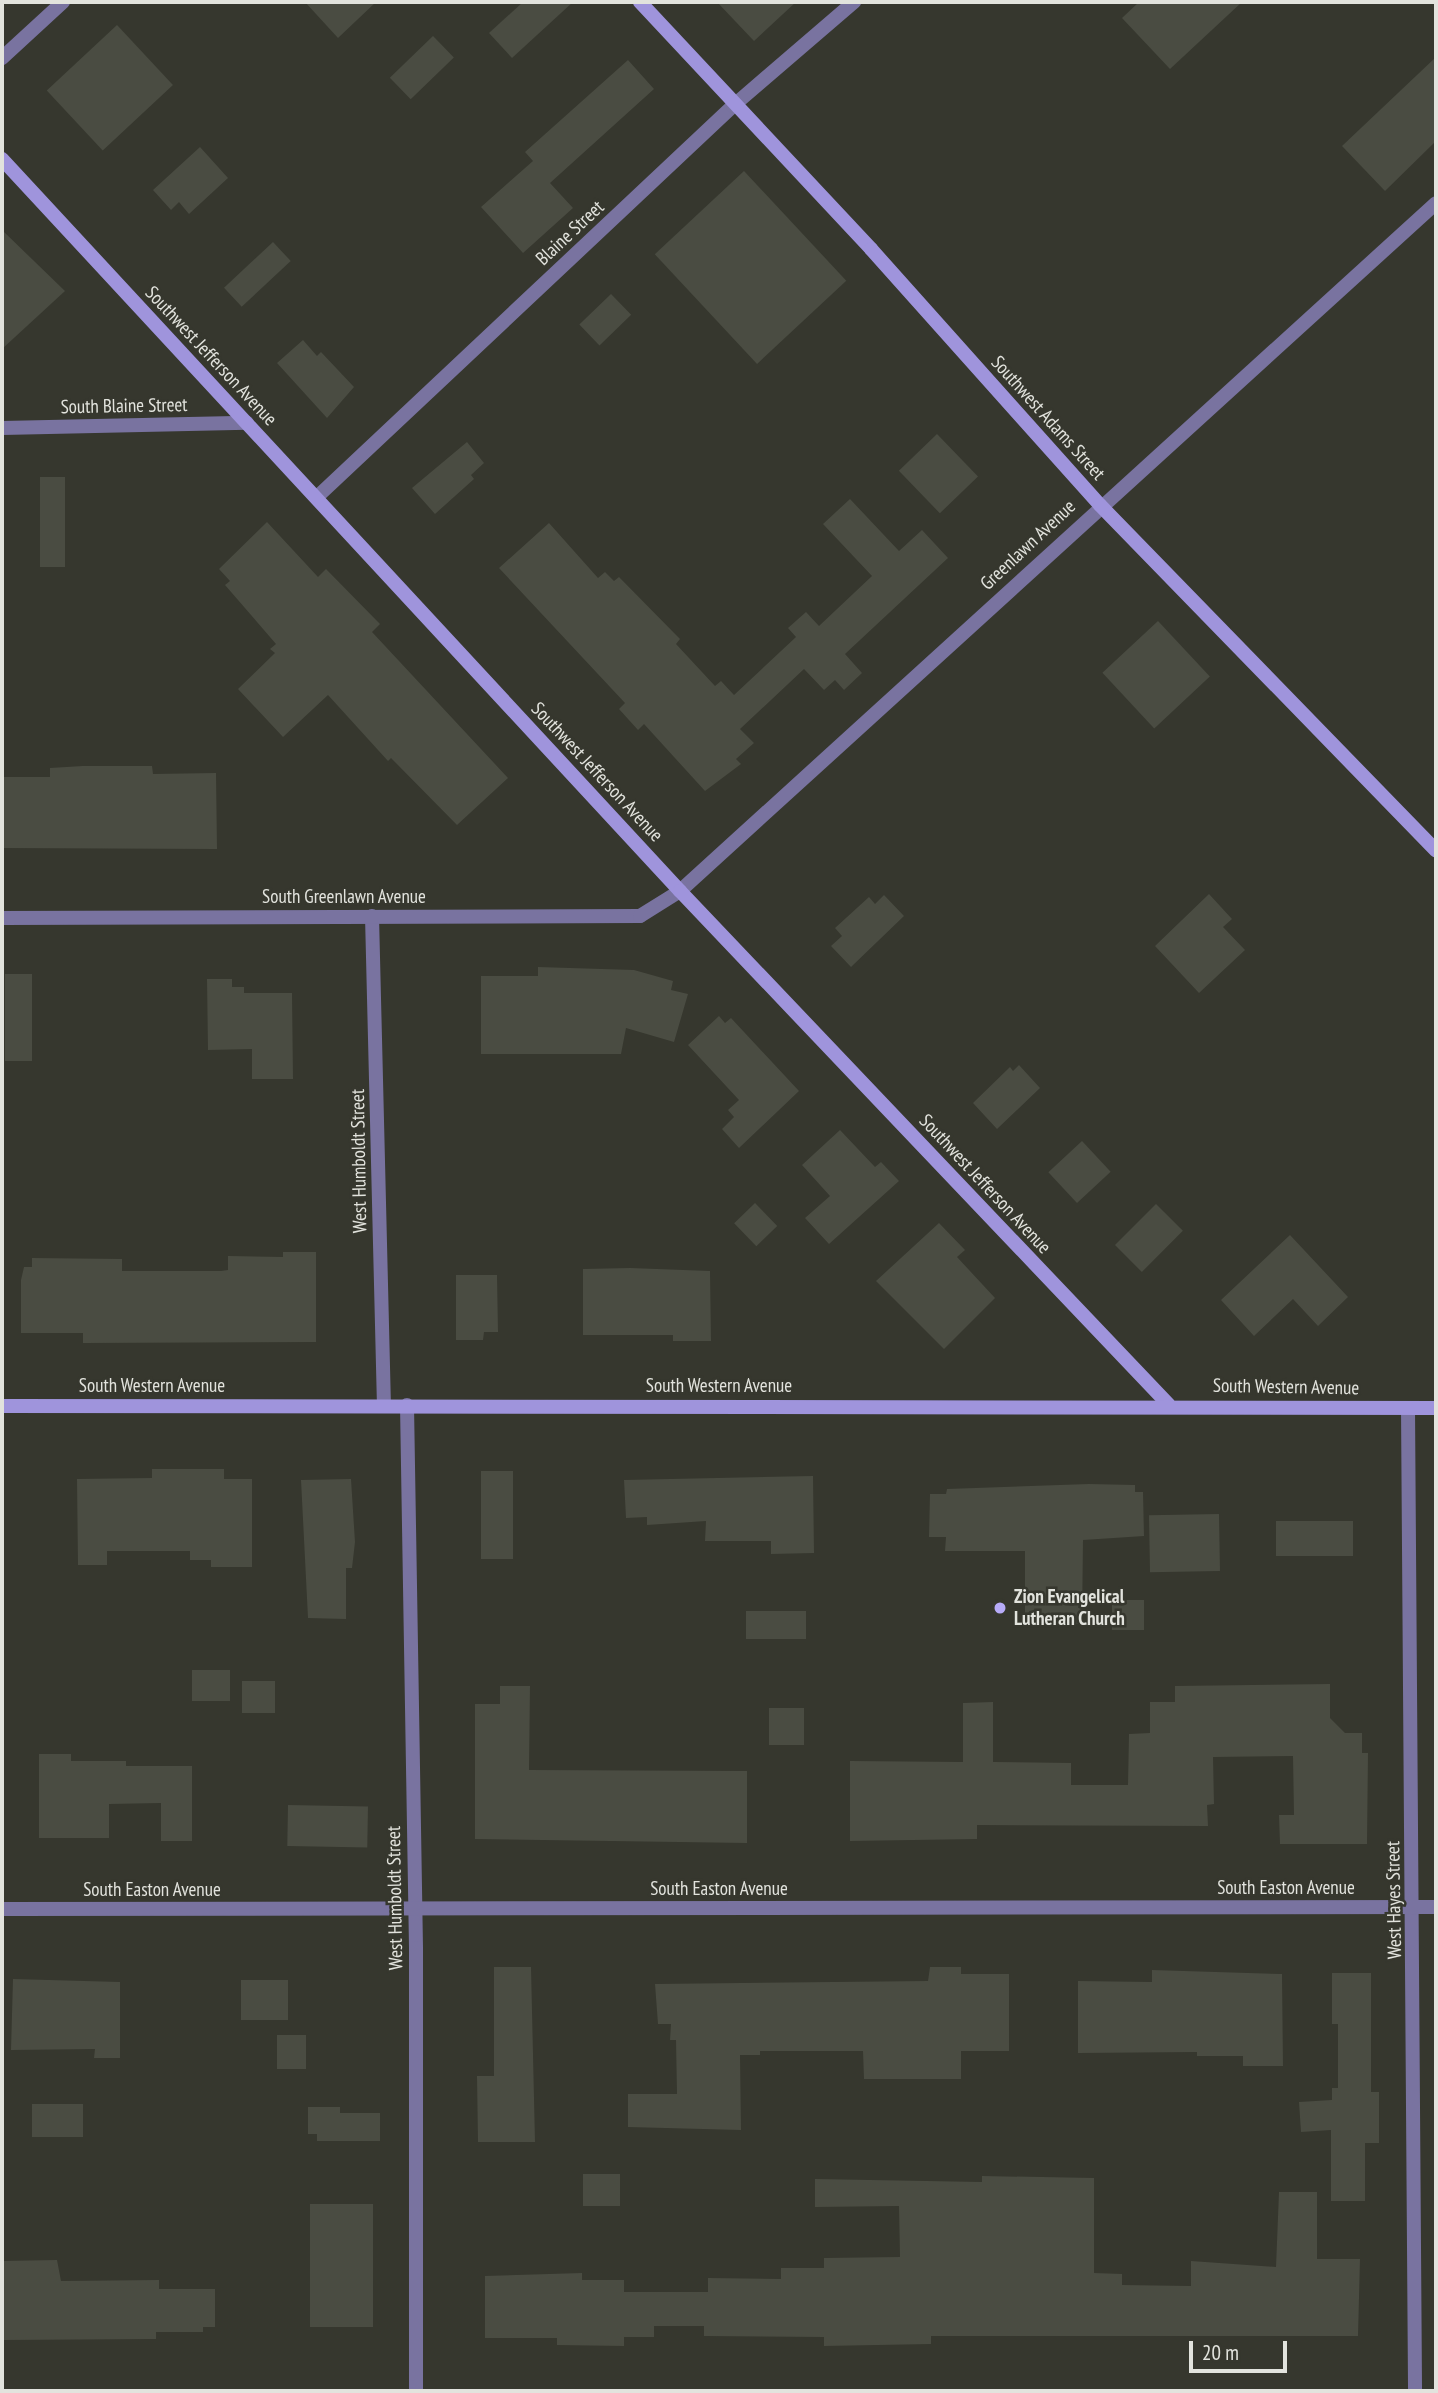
<!DOCTYPE html>
<html>
<head>
<meta charset="utf-8">
<style>
	body { margin:0 }
	#map { position:relative; width:1438px; height:2393px; overflow:hidden; background:#36372e; font-family:"PT Sans Narrow",sans-serif }
	div>[style] { position:absolute }
	[style*='--x'] { left:calc(var(--x)*1px); top:calc(var(--y)*1px); width:calc(var(--w)*1px); rotate:calc(var(--a)*1deg) }
	.building>* { inset:0; background:#4a4c42; transform-origin:0 0 }
	.street>* { height:14px; margin:-7px; padding:0 7px; transform-origin:7px; border-radius:7px; background:#7973a0 }
	.secondary>* { height:14px; margin:-7px; padding:0 7px; transform-origin:7px; border-radius:7px; background:#9f94dc }
	.dots>* { width:19px; height:19px; translate:-50% -50%; box-sizing:border-box; border:4px solid #36372e; border-radius:50% }
	span { translate:-50% -50%; white-space:nowrap; text-align:center; line-height:1.15; -webkit-text-stroke:5px #36372e; paint-order:stroke }
	.street-label { font-size:19px; color:#e2e3dd }
	.poi-label { font-size:19px; color:#e2e3dd; font-weight:700 }
	.left { translate:0 -50%; text-align:left }
	.frame { position:absolute; inset:0; border:4px solid #e2e3dd; pointer-events:none }
	.scale { position:absolute; left:1189px; top:2341px; width:98px; height:32px; box-sizing:border-box; border:4px solid #e2e3dd; border-top:0; padding-left:9px; font-size:21px; line-height:24px; white-space:nowrap; color:#e2e3dd; -webkit-text-stroke:5px #36372e; paint-order:stroke }
</style>
</head>
<body>
<div id="map">
	<div class="building">
		<div style="clip-path:polygon(305px 2px,376px 2px,338px 38px)"></div>
		<div style="clip-path:polygon(523px 2px,573px 2px,512px 58px,489px 33px)"></div>
		<div style="clip-path:polygon(717px 2px,796px 2px,754px 41px)"></div>
		<div style="clip-path:polygon(1139px 2px,1242px 2px,1170px 69px,1122px 18px)"></div>
		<div style="left:117px;top:25px;width:82px;height:96px;rotate:47deg"></div>
		<div style="left:433px;top:36px;width:30px;height:60px;rotate:46deg"></div>
		<div style="clip-path:polygon(1436px 57px,1436px 141px,1385px 191px,1342px 146px)"></div>
		<div style="clip-path:polygon(628px 60px,654px 89px,550px 183px,573px 208px,523px 253px,481px 207px,533px 161px,525px 152px)"></div>
		<div style="clip-path:polygon(200px 147px,228px 178px,189px 214px,179px 202px,171px 210px,153px 190px)"></div>
		<div style="left:744px;top:171px;width:150px;height:122px;rotate:47deg"></div>
		<div style="clip-path:polygon(2px 230px,65px 291px,2px 349px)"></div>
		<div style="left:273px;top:242px;width:26px;height:67px;rotate:47deg"></div>
		<div style="left:611px;top:294px;width:29px;height:44px;rotate:46deg"></div>
		<div style="clip-path:polygon(303px 340px,317px 356px,321px 352px,354px 387px,327px 418px,277px 363px)"></div>
		<div style="left:937px;top:434px;width:59px;height:53px;rotate:46deg"></div>
		<div style="clip-path:polygon(467px 442px,484px 463px,471px 475px,474px 479px,435px 514px,412px 488px)"></div>
		<div style="left:40px;top:477px;width:25px;height:90px"></div>
		<div style="clip-path:polygon(850px 499px,899px 551px,922px 530px,948px 558px,845px 654px,862px 673px,844px 690px,835px 680px,824px 690px,804px 669px,740px 729px,754px 743px,736px 759px,741px 764px,705px 791px,644px 724px,638px 730px,619px 709px,625px 703px,499px 568px,549px 523px,598px 578px,605px 572px,614px 581px,619px 577px,680px 639px,676px 644px,715px 686px,721px 681px,734px 695px,796px 637px,788px 628px,806px 612px,819px 626px,872px 576px,823px 524px)"></div>
		<div style="clip-path:polygon(267px 522px,318px 577px,326px 569px,380px 624px,372px 632px,508px 778px,457px 825px,391px 758px,388px 761px,328px 695px,283px 737px,238px 689px,275px 653px,270px 649px,276px 644px,225px 585px,230px 581px,219px 569px)"></div>
		<div style="left:1158px;top:621px;width:76px;height:76px;rotate:47deg"></div>
		<div style="clip-path:polygon(83px 766px,152px 766px,153px 774px,216px 773px,217px 849px,2px 848px,2px 777px,50px 777px,50px 768px)"></div>
		<div style="clip-path:polygon(1209px 894px,1232px 919px,1223px 927px,1245px 950px,1199px 993px,1155px 946px)"></div>
		<div style="clip-path:polygon(884px 895px,904px 916px,851px 967px,831px 946px,842px 936px,835px 928px,869px 897px,875px 904px)"></div>
		<div style="clip-path:polygon(538px 967px,634px 970px,673px 981px,671px 990px,688px 994px,674px 1042px,626px 1028px,621px 1054px,481px 1054px,481px 976px,538px 976px)"></div>
		<div style="left:5px;top:974px;width:27px;height:87px"></div>
		<div style="clip-path:polygon(207px 979px,232px 979px,232px 987px,244px 987px,244px 993px,292px 993px,293px 1079px,252px 1079px,252px 1049px,208px 1050px)"></div>
		<div style="clip-path:polygon(719px 1016px,725px 1023px,731px 1018px,799px 1091px,739px 1148px,722px 1129px,734px 1117px,728px 1110px,739px 1100px,688px 1045px)"></div>
		<div style="clip-path:polygon(1019px 1065px,1040px 1088px,997px 1129px,973px 1103px,1010px 1067px,1013px 1071px)"></div>
		<div style="clip-path:polygon(840px 1130px,875px 1167px,881px 1162px,899px 1181px,829px 1244px,805px 1218px,830px 1196px,802px 1165px)"></div>
		<div style="left:1082px;top:1141px;width:42px;height:46px;rotate:47deg"></div>
		<div style="left:755px;top:1203px;width:32px;height:29px;rotate:46deg"></div>
		<div style="left:1156px;top:1204px;width:38px;height:58px;rotate:45deg"></div>
		<div style="clip-path:polygon(939px 1223px,965px 1250px,957px 1257px,995px 1298px,944px 1349px,876px 1281px)"></div>
		<div style="clip-path:polygon(1290px 1235px,1348px 1297px,1318px 1326px,1293px 1299px,1254px 1336px,1221px 1300px)"></div>
		<div style="clip-path:polygon(283px 1252px,316px 1252px,316px 1342px,83px 1343px,83px 1333px,21px 1333px,21px 1280px,24px 1267px,32px 1267px,32px 1258px,122px 1259px,122px 1271px,221px 1271px,228px 1270px,228px 1256px,283px 1257px)"></div>
		<div style="clip-path:polygon(630px 1268px,710px 1271px,711px 1341px,673px 1341px,673px 1335px,583px 1335px,583px 1269px)"></div>
		<div style="clip-path:polygon(456px 1275px,497px 1275px,498px 1332px,484px 1332px,483px 1340px,456px 1340px)"></div>
		<div style="clip-path:polygon(152px 1469px,224px 1469px,224px 1479px,252px 1479px,252px 1567px,211px 1567px,211px 1560px,190px 1560px,190px 1551px,107px 1551px,107px 1565px,78px 1565px,77px 1479px,152px 1478px)"></div>
		<div style="left:481px;top:1471px;width:32px;height:88px"></div>
		<div style="clip-path:polygon(813px 1476px,814px 1553px,771px 1554px,771px 1541px,705px 1541px,706px 1521px,647px 1525px,647px 1517px,626px 1518px,624px 1480px)"></div>
		<div style="clip-path:polygon(351px 1479px,355px 1542px,352px 1568px,346px 1568px,346px 1619px,308px 1618px,301px 1480px)"></div>
		<div style="clip-path:polygon(1089px 1484px,1135px 1485px,1135px 1492px,1143px 1492px,1144px 1536px,1083px 1540px,1082px 1624px,1025px 1624px,1025px 1551px,945px 1551px,946px 1537px,929px 1537px,930px 1494px,946px 1494px,947px 1489px)"></div>
		<div style="left:1219px;top:1514px;width:57px;height:70px;rotate:89deg"></div>
		<div style="left:1353px;top:1521px;width:35px;height:77px;rotate:90deg"></div>
		<div style="left:1112px;top:1600px;width:32px;height:30px"></div>
		<div style="left:746px;top:1611px;width:60px;height:28px"></div>
		<div style="left:192px;top:1670px;width:38px;height:31px"></div>
		<div style="left:242px;top:1681px;width:33px;height:32px"></div>
		<div style="clip-path:polygon(1330px 1684px,1330px 1718px,1345px 1733px,1362px 1733px,1362px 1753px,1368px 1753px,1367px 1844px,1280px 1844px,1279px 1815px,1294px 1815px,1293px 1756px,1213px 1757px,1214px 1804px,1207px 1805px,1208px 1826px,977px 1825px,977px 1839px,850px 1841px,850px 1761px,963px 1762px,963px 1703px,993px 1702px,993px 1762px,1071px 1763px,1071px 1785px,1128px 1785px,1129px 1734px,1150px 1733px,1150px 1702px,1175px 1702px,1175px 1686px)"></div>
		<div style="clip-path:polygon(500px 1686px,530px 1686px,529px 1770px,747px 1771px,747px 1843px,475px 1839px,475px 1704px,500px 1704px)"></div>
		<div style="left:769px;top:1708px;width:35px;height:37px"></div>
		<div style="clip-path:polygon(39px 1754px,71px 1754px,71px 1761px,126px 1761px,126px 1766px,192px 1766px,192px 1841px,161px 1841px,161px 1803px,109px 1804px,109px 1838px,39px 1838px)"></div>
		<div style="left:288px;top:1805px;width:80px;height:41px;rotate:1deg"></div>
		<div style="clip-path:polygon(494px 1967px,531px 1967px,535px 2142px,478px 2142px,477px 2076px,494px 2076px)"></div>
		<div style="clip-path:polygon(930px 1967px,961px 1967px,961px 1974px,1009px 1974px,1009px 2051px,961px 2051px,961px 2079px,864px 2079px,863px 2051px,760px 2051px,760px 2055px,740px 2055px,741px 2130px,628px 2127px,628px 2094px,677px 2094px,676px 2040px,670px 2040px,671px 2024px,658px 2024px,655px 1984px,928px 1981px)"></div>
		<div style="clip-path:polygon(1152px 1970px,1282px 1974px,1283px 2066px,1243px 2066px,1243px 2056px,1197px 2056px,1197px 2052px,1078px 2053px,1078px 1981px,1152px 1982px)"></div>
		<div style="clip-path:polygon(1332px 1973px,1371px 1973px,1371px 2092px,1379px 2092px,1379px 2143px,1365px 2143px,1365px 2201px,1331px 2201px,1331px 2130px,1301px 2132px,1299px 2102px,1332px 2100px,1332px 2088px,1338px 2088px,1338px 2024px,1332px 2024px)"></div>
		<div style="clip-path:polygon(13px 1979px,120px 1982px,120px 2058px,94px 2058px,95px 2049px,11px 2050px)"></div>
		<div style="left:241px;top:1980px;width:47px;height:40px"></div>
		<div style="left:277px;top:2035px;width:29px;height:34px"></div>
		<div style="left:83px;top:2104px;width:33px;height:51px;rotate:90deg"></div>
		<div style="clip-path:polygon(308px 2107px,340px 2107px,340px 2113px,380px 2113px,380px 2141px,317px 2141px,317px 2134px,308px 2134px)"></div>
		<div style="left:583px;top:2174px;width:37px;height:32px"></div>
		<div style="clip-path:polygon(982px 2176px,1094px 2178px,1094px 2273px,1122px 2274px,1122px 2285px,1191px 2286px,1191px 2261px,1276px 2267px,1279px 2192px,1317px 2192px,1317px 2259px,1360px 2259px,1358px 2336px,931px 2336px,931px 2344px,824px 2346px,824px 2337px,704px 2336px,704px 2326px,654px 2326px,654px 2337px,624px 2337px,624px 2346px,557px 2345px,557px 2338px,485px 2338px,485px 2276px,582px 2273px,582px 2280px,624px 2280px,624px 2292px,708px 2292px,708px 2278px,781px 2279px,781px 2268px,824px 2268px,824px 2258px,900px 2257px,899px 2206px,815px 2207px,815px 2179px,982px 2182px)"></div>
		<div style="left:310px;top:2204px;width:63px;height:123px"></div>
		<div style="clip-path:polygon(57px 2260px,61px 2281px,159px 2280px,159px 2289px,215px 2289px,215px 2327px,203px 2327px,203px 2332px,156px 2332px,156px 2339px,2px 2340px,2px 2261px)"></div>
	</div>
	<div class="street">
		<div style="--x:2;--y:58;--w:83;--a:-42.6"></div>
		<div style="--x:2;--y:428;--w:245;--a:-1.2"></div>
		<div style="--x:317;--y:497;--w:571;--a:-43.23"></div>
		<div style="--x:733;--y:106;--w:160;--a:-40.7"></div>
		<div style="--x:372;--y:916;--w:489;--a:88.6"></div>
		<div style="--x:2;--y:918;--w:638;--a:-0.18"></div>
		<div style="--x:640;--y:916;--w:47;--a:-32"></div>
		<div style="--x:680;--y:891;--w:1022;--a:-42.3"></div>
		<div style="--x:407;--y:1405;--w:543;--a:89.05"></div>
		<div style="--x:416;--y:1948;--w:443;--a:90"></div>
		<div style="--x:1408;--y:1408;--w:983;--a:89.59"></div>
		<div style="--x:2;--y:1909;--w:1434;--a:-0.08"></div>
	</div>
	<div class="secondary">
		<div style="--x:640;--y:2;--w:338;--a:46.9"></div>
		<div style="--x:871;--y:249;--w:343;--a:48.2"></div>
		<div style="--x:1100;--y:505;--w:482;--a:45.8"></div>
		<div style="--x:2;--y:159;--w:998;--a:47.19"></div>
		<div style="--x:680;--y:891;--w:709;--a:46.43"></div>
		<div style="--x:2;--y:1406;--w:1434;--a:0.08"></div>
	</div>
	<div class="dots">
		<div style="left:1000px;top:1608px;background:#b7abf8"></div>
	</div>
	<div class="street-label">
		<span style="left:570px;top:233px;rotate:-43deg">Blaine Street</span>
		<span style="left:211px;top:356px;rotate:47deg">Southwest Jefferson Avenue</span>
		<span style="left:124px;top:406px;rotate:-1deg">South Blaine Street</span>
		<span style="left:1048px;top:418px;rotate:48deg">Southwest Adams Street</span>
		<span style="left:1028px;top:545px;rotate:-43deg">Greenlawn Avenue</span>
		<span style="left:597px;top:772px;rotate:47deg">Southwest Jefferson Avenue</span>
		<span style="left:344px;top:897px">South Greenlawn Avenue</span>
		<span style="left:359px;top:1161px;rotate:-91deg">West Humboldt Street</span>
		<span style="left:985px;top:1184px;rotate:47deg">Southwest Jefferson Avenue</span>
		<span style="left:152px;top:1386px">South Western Avenue</span>
		<span style="left:719px;top:1386px">South Western Avenue</span>
		<span style="left:1286px;top:1387px;rotate:1deg">South Western Avenue</span>
		<span style="left:1286px;top:1888px">South Easton Avenue</span>
		<span style="left:719px;top:1889px">South Easton Avenue</span>
		<span style="left:152px;top:1890px">South Easton Avenue</span>
		<span style="left:395px;top:1898px;rotate:-91deg">West Humboldt Street</span>
		<span style="left:1394px;top:1900px;rotate:-91deg">West Hayes Street</span>
	</div>
	<div class="poi-label">
		<span class="left" style="left:1014px;top:1608px">Zion Evangelical<br>Lutheran Church</span>
	</div>
	<div class="frame"></div>
	<div class="scale">20 m</div>
</div>
</body>
</html>
